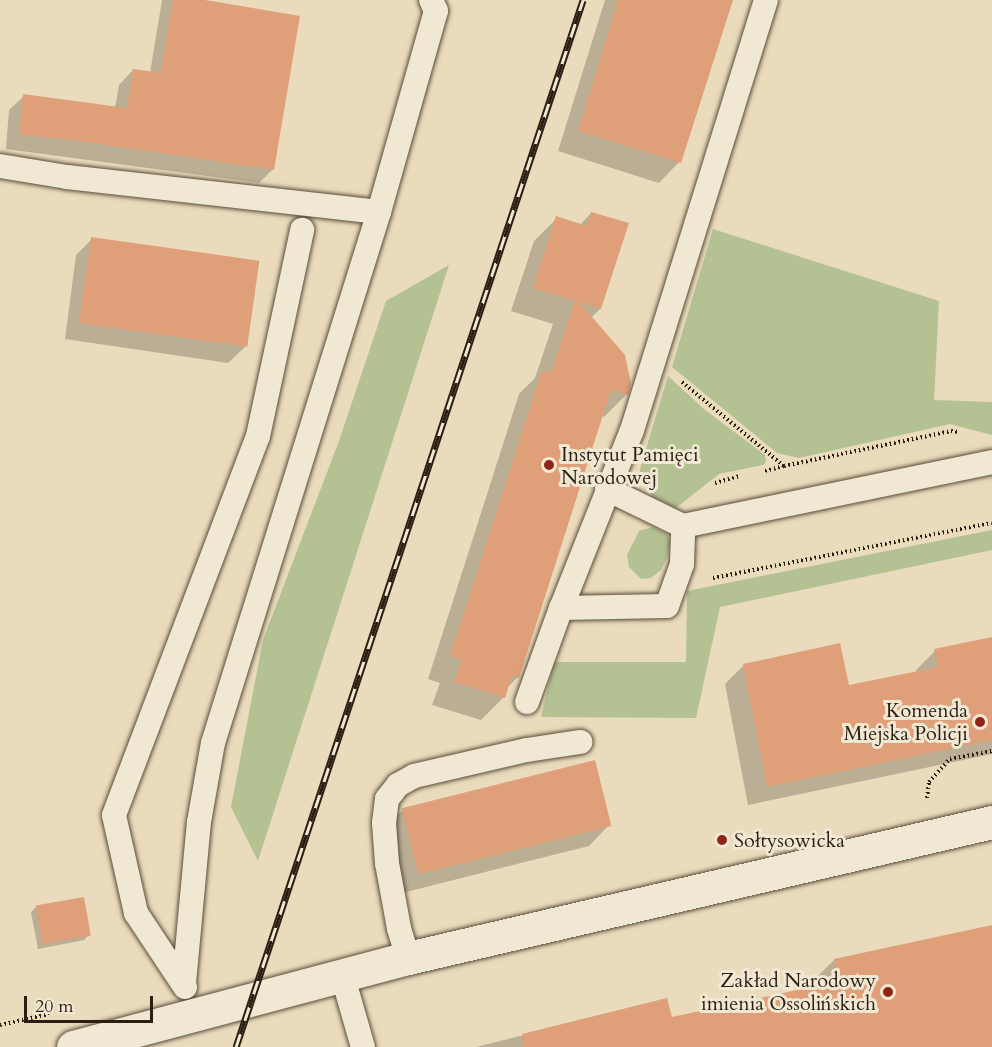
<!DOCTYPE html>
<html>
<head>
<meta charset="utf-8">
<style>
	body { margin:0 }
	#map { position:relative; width:992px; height:1047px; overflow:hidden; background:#e9dbbb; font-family:Cardo,serif }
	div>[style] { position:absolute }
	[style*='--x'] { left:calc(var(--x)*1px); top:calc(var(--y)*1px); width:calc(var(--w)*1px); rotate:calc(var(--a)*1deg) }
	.green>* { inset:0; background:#b3c193 }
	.shadow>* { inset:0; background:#0003 }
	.building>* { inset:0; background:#dfa079; transform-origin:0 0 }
	.path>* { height:4px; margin-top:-2px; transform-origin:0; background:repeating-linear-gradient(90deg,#2a1e12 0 1.5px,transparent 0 4.5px) }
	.roads { filter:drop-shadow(0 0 2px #5a4d3c) drop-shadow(0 0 2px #5a4d3c) }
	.lane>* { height:24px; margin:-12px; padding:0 12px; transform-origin:12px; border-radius:12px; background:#f1e8d3 }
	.secondary>* { height:33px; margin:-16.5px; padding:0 16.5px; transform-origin:16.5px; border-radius:16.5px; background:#f1e8d3 }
	.rail>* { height:7px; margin-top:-3.5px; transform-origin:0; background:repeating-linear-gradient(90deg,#f1e8d3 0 14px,#2a1e12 0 28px); box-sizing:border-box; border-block:2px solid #2a1e12 }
	.dots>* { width:16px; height:16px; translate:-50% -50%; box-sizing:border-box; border:3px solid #f1e8d3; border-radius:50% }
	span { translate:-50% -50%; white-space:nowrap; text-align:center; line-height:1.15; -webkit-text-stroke:6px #f1e8d3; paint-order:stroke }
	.poi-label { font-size:20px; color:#2a1e12 }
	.left { translate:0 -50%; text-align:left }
	.right { translate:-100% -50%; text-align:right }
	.scale { position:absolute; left:24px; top:996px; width:129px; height:27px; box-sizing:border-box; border:3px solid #2a1e12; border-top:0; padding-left:8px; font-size:18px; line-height:21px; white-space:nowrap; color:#2a1e12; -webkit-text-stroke:4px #f1e8d3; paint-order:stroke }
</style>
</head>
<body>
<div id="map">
	<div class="green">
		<div style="clip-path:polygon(713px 229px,939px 301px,934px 400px,992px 402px,992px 435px,950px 424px,799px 458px,777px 453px,672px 367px)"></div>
		<div style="clip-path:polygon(449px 265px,258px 861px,231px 807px,263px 640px,339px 441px,386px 301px)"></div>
		<div style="clip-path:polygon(668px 376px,704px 409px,765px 455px,766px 462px,763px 465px,719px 474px,676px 508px,653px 497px,640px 476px,640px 469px)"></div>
		<div style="clip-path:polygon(653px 527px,667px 534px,670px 542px,667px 558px,661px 570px,651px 578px,641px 579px,629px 567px,627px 555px,639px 531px)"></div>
		<div style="clip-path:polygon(992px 530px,992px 550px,720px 607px,696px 718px,541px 717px,554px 662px,686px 662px,687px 591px)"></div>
	</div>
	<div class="shadow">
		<div style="clip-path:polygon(162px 0,204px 0,273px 169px,259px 183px,6px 149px,9px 110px,24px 96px,115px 108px,119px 85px,133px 70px,150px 73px)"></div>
		<div style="clip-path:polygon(605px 0,731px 0,679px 162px,659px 183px,558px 151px)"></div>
		<div style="clip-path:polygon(591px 213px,600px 309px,591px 318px,627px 394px,604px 417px,601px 416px,518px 677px,507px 688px,504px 697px,481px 720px,432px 705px,440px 683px,428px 679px,519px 394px,535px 378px,553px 324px,511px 311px,534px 241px,557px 218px,580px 225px)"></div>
		<div style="clip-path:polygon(92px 239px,245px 347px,228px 363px,65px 339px,76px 255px)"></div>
		<div style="clip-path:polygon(992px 639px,992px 754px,748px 805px,725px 684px,744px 665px,848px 687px,917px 673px,916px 670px,935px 651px)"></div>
		<div style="clip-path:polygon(403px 810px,609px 825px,589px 846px,398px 894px,383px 830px)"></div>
		<div style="clip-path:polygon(37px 906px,89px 935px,84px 940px,38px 949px,31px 912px)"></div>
		<div style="clip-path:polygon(992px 926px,992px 1047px,476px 1047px,666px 1000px,670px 1019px,814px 988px,812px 982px,834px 960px)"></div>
	</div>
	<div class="building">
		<div style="clip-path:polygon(173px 0,205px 0,300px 16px,274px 170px,72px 140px,19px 135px,23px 94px,127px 108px,133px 69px,161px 73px)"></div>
		<div style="clip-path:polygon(618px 0,733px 0,681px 163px,578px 131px)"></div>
		<div style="clip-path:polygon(591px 212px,629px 223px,601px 309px,579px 302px,625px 355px,631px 384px,628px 395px,611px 390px,519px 678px,512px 676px,505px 698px,454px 682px,462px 660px,450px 656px,542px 370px,551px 373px,575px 301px,533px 288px,556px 216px,587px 226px)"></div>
		<div style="left:91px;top:237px;width:170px;height:87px;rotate:8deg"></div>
		<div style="clip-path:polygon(992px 637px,992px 740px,767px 787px,743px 664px,840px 643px,849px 685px,938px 667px,934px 649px)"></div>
		<div style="left:595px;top:760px;width:68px;height:199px;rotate:76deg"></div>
		<div style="left:84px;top:897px;width:39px;height:49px;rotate:80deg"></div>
		<div style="clip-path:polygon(992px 925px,992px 1047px,523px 1047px,522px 1034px,667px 998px,672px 1017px,839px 981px,834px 959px)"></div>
	</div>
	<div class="path">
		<div style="--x:682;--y:382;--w:132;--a:39.5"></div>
		<div style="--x:784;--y:466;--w:20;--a:165"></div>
		<div style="--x:784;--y:466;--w:171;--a:-11.8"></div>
		<div style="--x:951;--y:431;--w:8;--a:7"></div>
		<div style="--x:715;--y:483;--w:26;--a:-16"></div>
		<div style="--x:713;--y:578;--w:284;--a:-11.2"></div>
		<div style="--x:927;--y:798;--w:16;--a:-83"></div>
		<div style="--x:929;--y:782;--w:31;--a:-48"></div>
		<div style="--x:950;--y:759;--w:43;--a:-10.8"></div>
		<div style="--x:0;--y:1025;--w:50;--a:-12.7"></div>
	</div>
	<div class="roads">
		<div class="lane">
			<div style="--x:766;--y:0;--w:450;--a:107.3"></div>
			<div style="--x:632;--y:430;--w:192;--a:111.7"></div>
			<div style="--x:561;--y:608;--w:106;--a:-1.1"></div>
			<div style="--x:667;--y:606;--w:45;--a:-70.3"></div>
			<div style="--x:682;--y:564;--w:38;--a:-88"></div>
			<div style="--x:683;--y:526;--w:316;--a:-11.7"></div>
			<div style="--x:0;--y:166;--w:68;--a:9.3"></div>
			<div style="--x:67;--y:177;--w:314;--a:6.4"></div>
			<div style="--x:607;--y:489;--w:85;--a:26"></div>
			<div style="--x:527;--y:702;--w:100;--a:-70.1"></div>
			<div style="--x:408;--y:958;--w:31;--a:-107"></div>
			<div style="--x:399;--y:928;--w:66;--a:-100.5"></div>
			<div style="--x:387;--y:863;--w:40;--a:-94.3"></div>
			<div style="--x:384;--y:823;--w:24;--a:-83"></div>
			<div style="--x:387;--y:799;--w:18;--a:-52"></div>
			<div style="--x:398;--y:785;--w:18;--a:-29"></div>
			<div style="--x:414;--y:776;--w:116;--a:-13"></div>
			<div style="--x:527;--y:750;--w:54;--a:-8.6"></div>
			<div style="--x:342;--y:974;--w:76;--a:74"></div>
			<div style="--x:184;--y:983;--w:162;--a:-84.7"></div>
			<div style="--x:199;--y:822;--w:80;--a:-80"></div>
			<div style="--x:213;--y:743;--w:556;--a:-72.64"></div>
			<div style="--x:379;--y:212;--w:209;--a:-74.2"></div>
			<div style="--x:436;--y:11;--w:12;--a:-114"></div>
			<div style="--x:185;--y:987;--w:89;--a:-123.5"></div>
			<div style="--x:136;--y:913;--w:100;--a:-102.7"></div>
			<div style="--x:114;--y:815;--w:405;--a:-69.2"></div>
			<div style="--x:258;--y:436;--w:211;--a:-77.9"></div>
		</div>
		<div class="secondary">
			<div style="--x:73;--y:1047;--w:347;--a:-14.9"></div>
			<div style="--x:408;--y:958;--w:600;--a:-13.11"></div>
		</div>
	</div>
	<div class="rail">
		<div style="--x:236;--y:1047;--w:1103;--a:-71.66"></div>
	</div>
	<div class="dots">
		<div style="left:549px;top:465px;background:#8f2418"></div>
		<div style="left:980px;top:722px;background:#8f2418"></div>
		<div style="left:722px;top:840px;background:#8f2418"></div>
		<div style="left:888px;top:992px;background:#8f2418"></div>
	</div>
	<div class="poi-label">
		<span class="left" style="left:561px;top:466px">Instytut Pamięci<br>Narodowej</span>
		<span class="right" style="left:968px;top:722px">Komenda<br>Miejska Policji</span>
		<span class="left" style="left:734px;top:840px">Sołtysowicka</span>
		<span class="right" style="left:876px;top:992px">Zakład Narodowy<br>imienia Ossolińskich</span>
	</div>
	<div class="scale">20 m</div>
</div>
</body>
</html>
